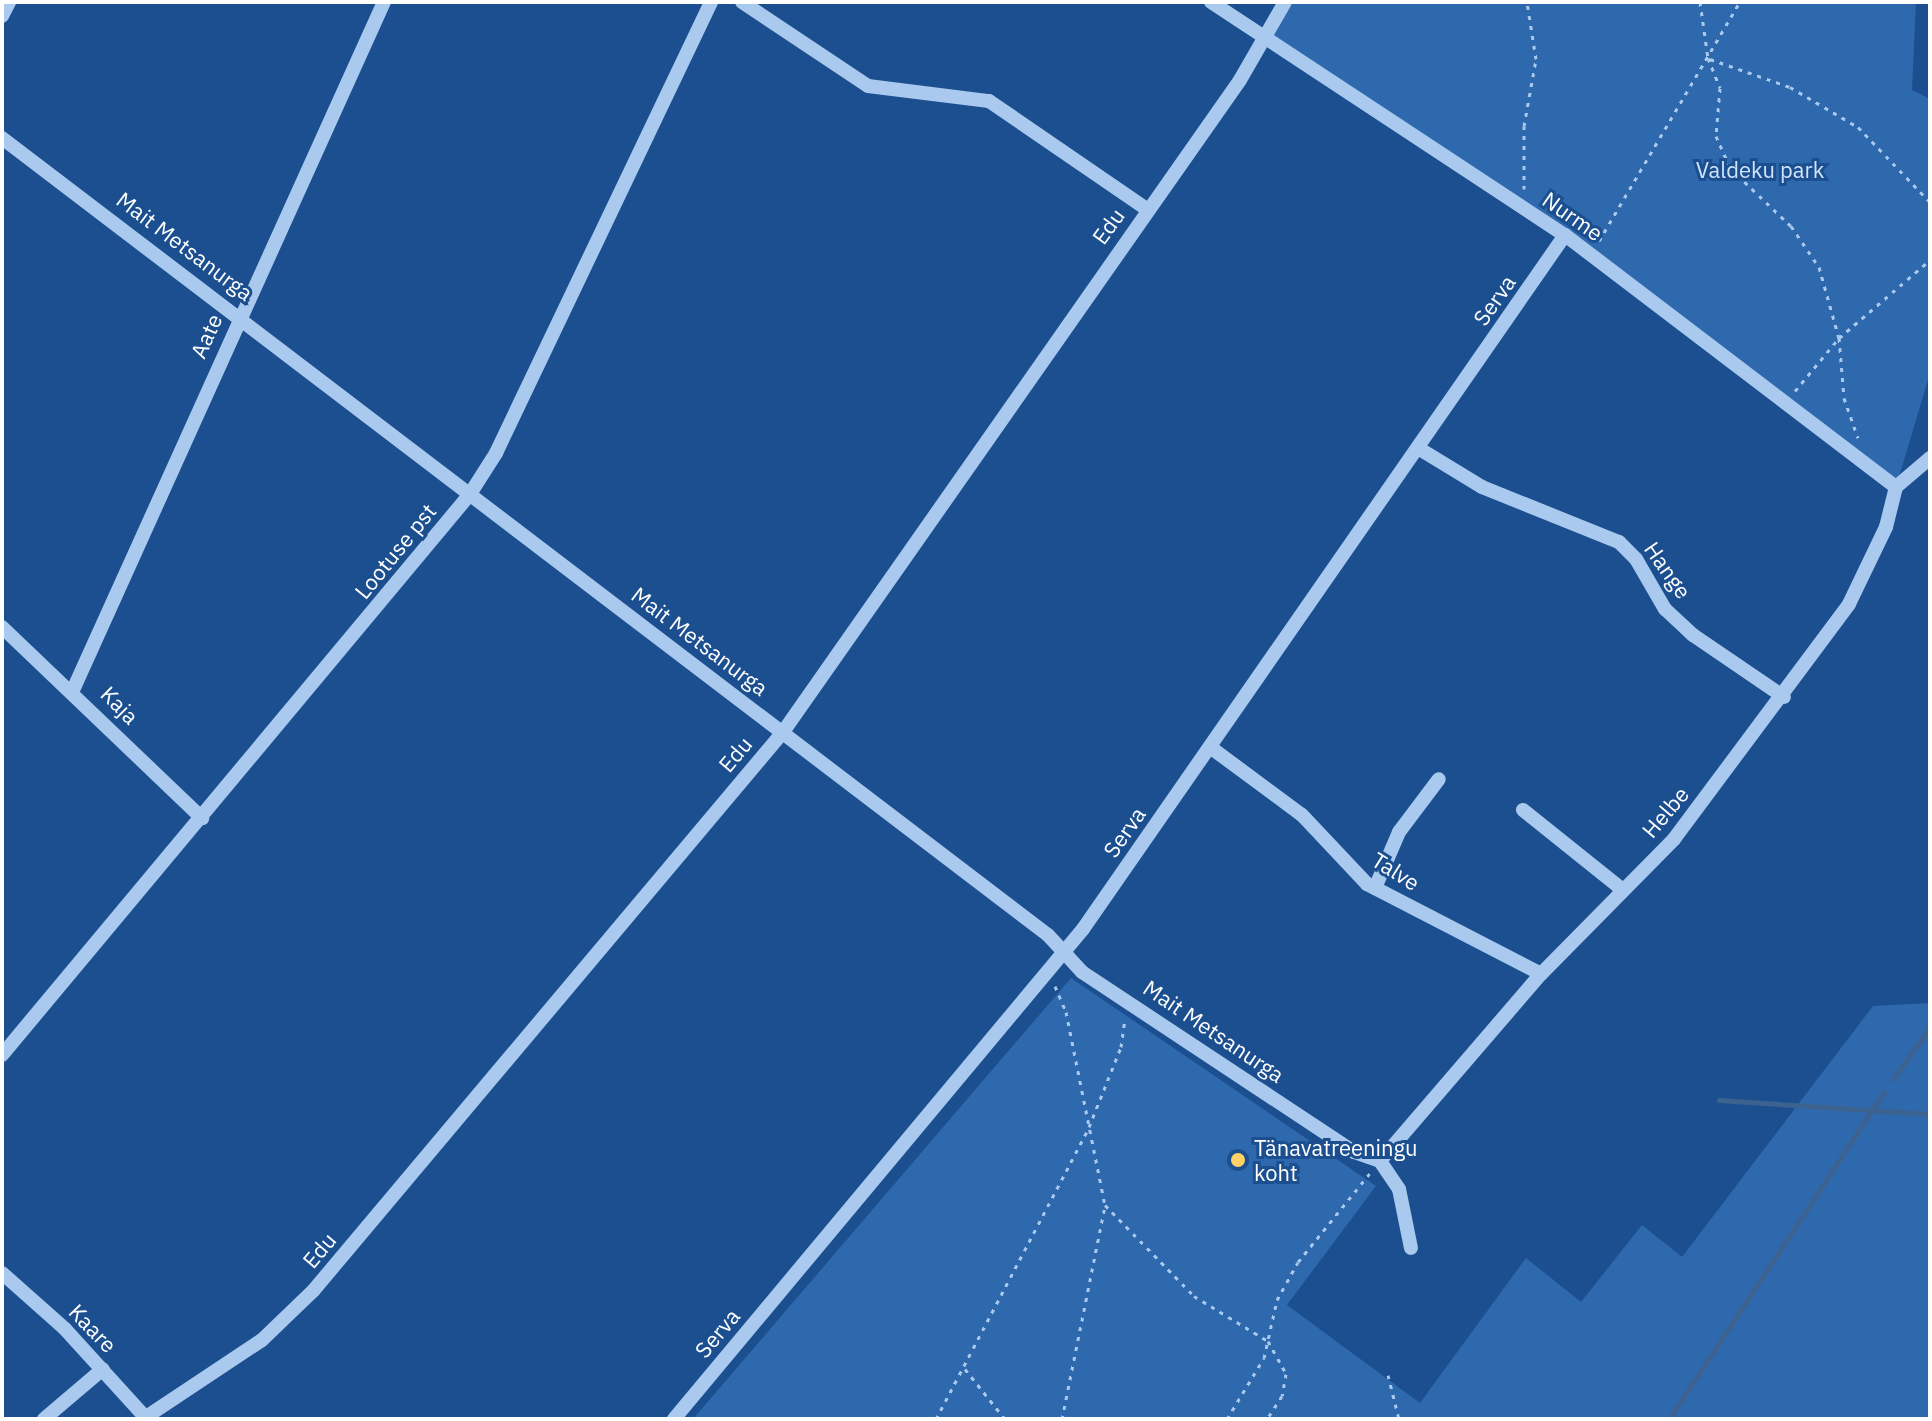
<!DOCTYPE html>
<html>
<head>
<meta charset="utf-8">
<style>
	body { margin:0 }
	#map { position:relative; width:1932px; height:1421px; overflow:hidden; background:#1b4f8f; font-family:"IBM Plex Sans",sans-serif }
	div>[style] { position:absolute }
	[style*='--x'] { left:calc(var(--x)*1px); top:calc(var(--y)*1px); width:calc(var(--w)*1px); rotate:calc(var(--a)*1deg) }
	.green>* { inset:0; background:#2e69ad }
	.stream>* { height:5px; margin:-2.5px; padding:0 2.5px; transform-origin:2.5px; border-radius:2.5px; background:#3c6290 }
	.path>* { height:3px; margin-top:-1.5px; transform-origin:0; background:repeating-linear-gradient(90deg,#a9c9ee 0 4px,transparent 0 10px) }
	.minor>* { height:14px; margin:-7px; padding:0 7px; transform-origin:7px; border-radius:7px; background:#a9c9ee }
	.dots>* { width:22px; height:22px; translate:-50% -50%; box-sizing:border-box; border:4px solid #1b4f8f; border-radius:50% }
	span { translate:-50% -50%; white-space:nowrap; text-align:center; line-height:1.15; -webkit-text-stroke:6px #1b4f8f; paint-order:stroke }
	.park-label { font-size:22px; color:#cfe3fa }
	.street-label { font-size:22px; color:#fff }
	.poi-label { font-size:22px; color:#fff }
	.left { translate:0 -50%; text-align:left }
	.frame { position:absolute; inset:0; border:4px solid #fff; pointer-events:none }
</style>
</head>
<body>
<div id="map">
	<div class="green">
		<div style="clip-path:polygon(1285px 2px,1916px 2px,1912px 90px,1930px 99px,1930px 373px,1896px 487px,1565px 235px,1264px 37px)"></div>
		<div style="clip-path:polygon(1071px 978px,1376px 1186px,1287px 1305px,1420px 1403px,1526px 1258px,1581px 1302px,1642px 1225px,1682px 1257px,1873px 1006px,1930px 1003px,1930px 1419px,693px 1419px)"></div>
	</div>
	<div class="stream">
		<div style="--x:1893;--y:1079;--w:64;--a:-54.6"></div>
		<div style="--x:1719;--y:1100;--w:211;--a:3.8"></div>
		<div style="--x:1669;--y:1419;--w:391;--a:-56.7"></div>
	</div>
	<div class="path">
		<div style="--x:1700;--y:2;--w:57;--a:81.9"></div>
		<div style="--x:1708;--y:58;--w:32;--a:68"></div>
		<div style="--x:1720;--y:88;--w:48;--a:94.8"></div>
		<div style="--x:1716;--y:136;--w:35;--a:66"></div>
		<div style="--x:1730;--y:168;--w:84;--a:43.6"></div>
		<div style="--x:1791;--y:226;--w:50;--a:55.7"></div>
		<div style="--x:1819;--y:267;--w:74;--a:74.3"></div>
		<div style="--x:1839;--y:338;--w:60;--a:85.2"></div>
		<div style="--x:1844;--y:398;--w:42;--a:70.7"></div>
		<div style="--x:1710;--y:59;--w:85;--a:19.3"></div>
		<div style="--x:1790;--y:87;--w:79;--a:30.5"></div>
		<div style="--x:1858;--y:127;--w:104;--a:46.2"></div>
		<div style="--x:1524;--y:189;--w:63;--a:-90"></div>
		<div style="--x:1524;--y:126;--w:68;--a:-79.8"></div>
		<div style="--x:1536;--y:59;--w:58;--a:-99"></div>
		<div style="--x:1599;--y:241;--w:277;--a:-59.5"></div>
		<div style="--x:1795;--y:391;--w:69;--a:-50.3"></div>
		<div style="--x:1839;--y:338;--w:120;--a:-40.6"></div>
		<div style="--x:1055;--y:986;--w:28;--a:67"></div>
		<div style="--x:1066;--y:1012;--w:197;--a:78.6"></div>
		<div style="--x:1105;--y:1205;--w:127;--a:45.6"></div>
		<div style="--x:1194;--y:1296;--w:87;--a:31.3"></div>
		<div style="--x:1268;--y:1341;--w:38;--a:61"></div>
		<div style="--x:1286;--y:1374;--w:22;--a:100"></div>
		<div style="--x:1282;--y:1396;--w:27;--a:123"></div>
		<div style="--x:965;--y:1369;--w:64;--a:51.3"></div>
		<div style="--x:1388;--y:1375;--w:45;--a:76"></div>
		<div style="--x:936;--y:1419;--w:330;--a:-62.3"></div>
		<div style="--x:1089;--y:1127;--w:86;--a:-68.2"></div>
		<div style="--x:1121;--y:1047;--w:27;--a:-82"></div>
		<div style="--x:1062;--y:1419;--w:218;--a:-78.6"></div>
		<div style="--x:1227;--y:1419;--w:71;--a:-58.8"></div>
		<div style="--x:1264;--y:1358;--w:59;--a:-77.4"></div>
		<div style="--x:1277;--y:1300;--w:43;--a:-61.1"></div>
		<div style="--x:1298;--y:1262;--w:114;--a:-51"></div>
	</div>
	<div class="minor">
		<div style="--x:742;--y:2;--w:151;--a:33.7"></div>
		<div style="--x:868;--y:86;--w:122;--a:7.1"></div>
		<div style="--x:989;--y:101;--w:191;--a:34.4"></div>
		<div style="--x:1211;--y:2;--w:424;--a:33.4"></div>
		<div style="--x:1565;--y:235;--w:416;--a:37.3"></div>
		<div style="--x:2;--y:16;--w:16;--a:-63"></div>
		<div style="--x:2;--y:138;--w:1315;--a:37.31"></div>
		<div style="--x:1048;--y:935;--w:50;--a:47.4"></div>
		<div style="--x:1082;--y:972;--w:326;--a:33.5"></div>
		<div style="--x:1354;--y:1152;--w:28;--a:19"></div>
		<div style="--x:1380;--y:1161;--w:34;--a:56"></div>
		<div style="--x:1399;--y:1189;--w:60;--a:78.5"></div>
		<div style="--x:1418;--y:448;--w:75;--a:31.4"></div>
		<div style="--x:1482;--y:487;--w:148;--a:21.9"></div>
		<div style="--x:1619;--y:542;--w:24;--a:45"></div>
		<div style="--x:1636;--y:559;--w:58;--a:59.9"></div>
		<div style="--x:1665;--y:609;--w:38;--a:43"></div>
		<div style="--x:1693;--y:635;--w:110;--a:34.3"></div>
		<div style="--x:2;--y:627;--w:277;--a:43.7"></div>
		<div style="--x:73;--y:690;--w:755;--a:-65.68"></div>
		<div style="--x:1210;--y:747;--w:114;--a:36.5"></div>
		<div style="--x:1302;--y:815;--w:95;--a:46.7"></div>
		<div style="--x:1367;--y:884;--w:196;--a:27.3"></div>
		<div style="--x:1523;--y:810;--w:128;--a:38.7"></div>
		<div style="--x:1375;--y:888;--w:61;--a:-66.8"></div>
		<div style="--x:1399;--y:832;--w:66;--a:-53"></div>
		<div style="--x:2;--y:1055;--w:731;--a:-50.16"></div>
		<div style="--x:470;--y:494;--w:49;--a:-57.6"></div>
		<div style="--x:496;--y:453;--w:500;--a:-64.5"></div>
		<div style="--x:1380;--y:1161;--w:247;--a:-49.3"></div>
		<div style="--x:1541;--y:974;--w:190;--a:-45.4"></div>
		<div style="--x:1674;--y:839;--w:293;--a:-53.3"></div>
		<div style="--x:1849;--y:604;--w:85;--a:-64.3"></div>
		<div style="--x:1886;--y:527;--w:41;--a:-76"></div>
		<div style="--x:1896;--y:487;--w:45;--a:-40.5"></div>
		<div style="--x:2;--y:1273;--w:84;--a:41.6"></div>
		<div style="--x:65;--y:1329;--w:122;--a:47.7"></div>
		<div style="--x:146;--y:1417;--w:139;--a:-33.6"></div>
		<div style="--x:262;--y:1340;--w:71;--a:-43.9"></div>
		<div style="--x:313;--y:1291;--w:730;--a:-49.94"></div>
		<div style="--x:783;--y:732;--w:796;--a:-54.97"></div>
		<div style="--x:1240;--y:80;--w:90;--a:-60"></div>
		<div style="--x:44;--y:1419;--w:77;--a:-40.3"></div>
		<div style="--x:674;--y:1419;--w:638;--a:-50.15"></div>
		<div style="--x:1083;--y:929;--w:845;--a:-55.22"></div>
	</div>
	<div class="dots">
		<div style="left:1238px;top:1160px;background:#ffd166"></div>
	</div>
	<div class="park-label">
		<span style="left:1760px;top:170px">Valdeku park</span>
	</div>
	<div class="street-label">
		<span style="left:1573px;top:216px;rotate:35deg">Nurme</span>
		<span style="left:1108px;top:226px;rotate:-54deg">Edu</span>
		<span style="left:185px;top:246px;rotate:37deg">Mait Metsanurga</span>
		<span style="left:1494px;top:300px;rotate:-55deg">Serva</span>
		<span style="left:206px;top:336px;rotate:-66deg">Aate</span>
		<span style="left:395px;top:551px;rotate:-51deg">Lootuse pst</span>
		<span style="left:1668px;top:570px;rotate:55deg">Hange</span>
		<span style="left:700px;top:641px;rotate:37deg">Mait Metsanurga</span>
		<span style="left:120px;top:705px;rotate:45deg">Kaja</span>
		<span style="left:735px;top:754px;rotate:-50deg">Edu</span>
		<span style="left:1665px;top:812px;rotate:-50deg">Helbe</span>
		<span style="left:1124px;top:832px;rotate:-55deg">Serva</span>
		<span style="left:1396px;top:871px;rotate:32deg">Talve</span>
		<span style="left:1214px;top:1031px;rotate:34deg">Mait Metsanurga</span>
		<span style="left:319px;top:1250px;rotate:-50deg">Edu</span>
		<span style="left:93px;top:1328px;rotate:46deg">Kaare</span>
		<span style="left:717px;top:1333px;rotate:-50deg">Serva</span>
	</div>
	<div class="poi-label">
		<span class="left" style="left:1254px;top:1160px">Tänavatreeningu<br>koht</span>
	</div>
	<div class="frame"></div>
</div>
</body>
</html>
